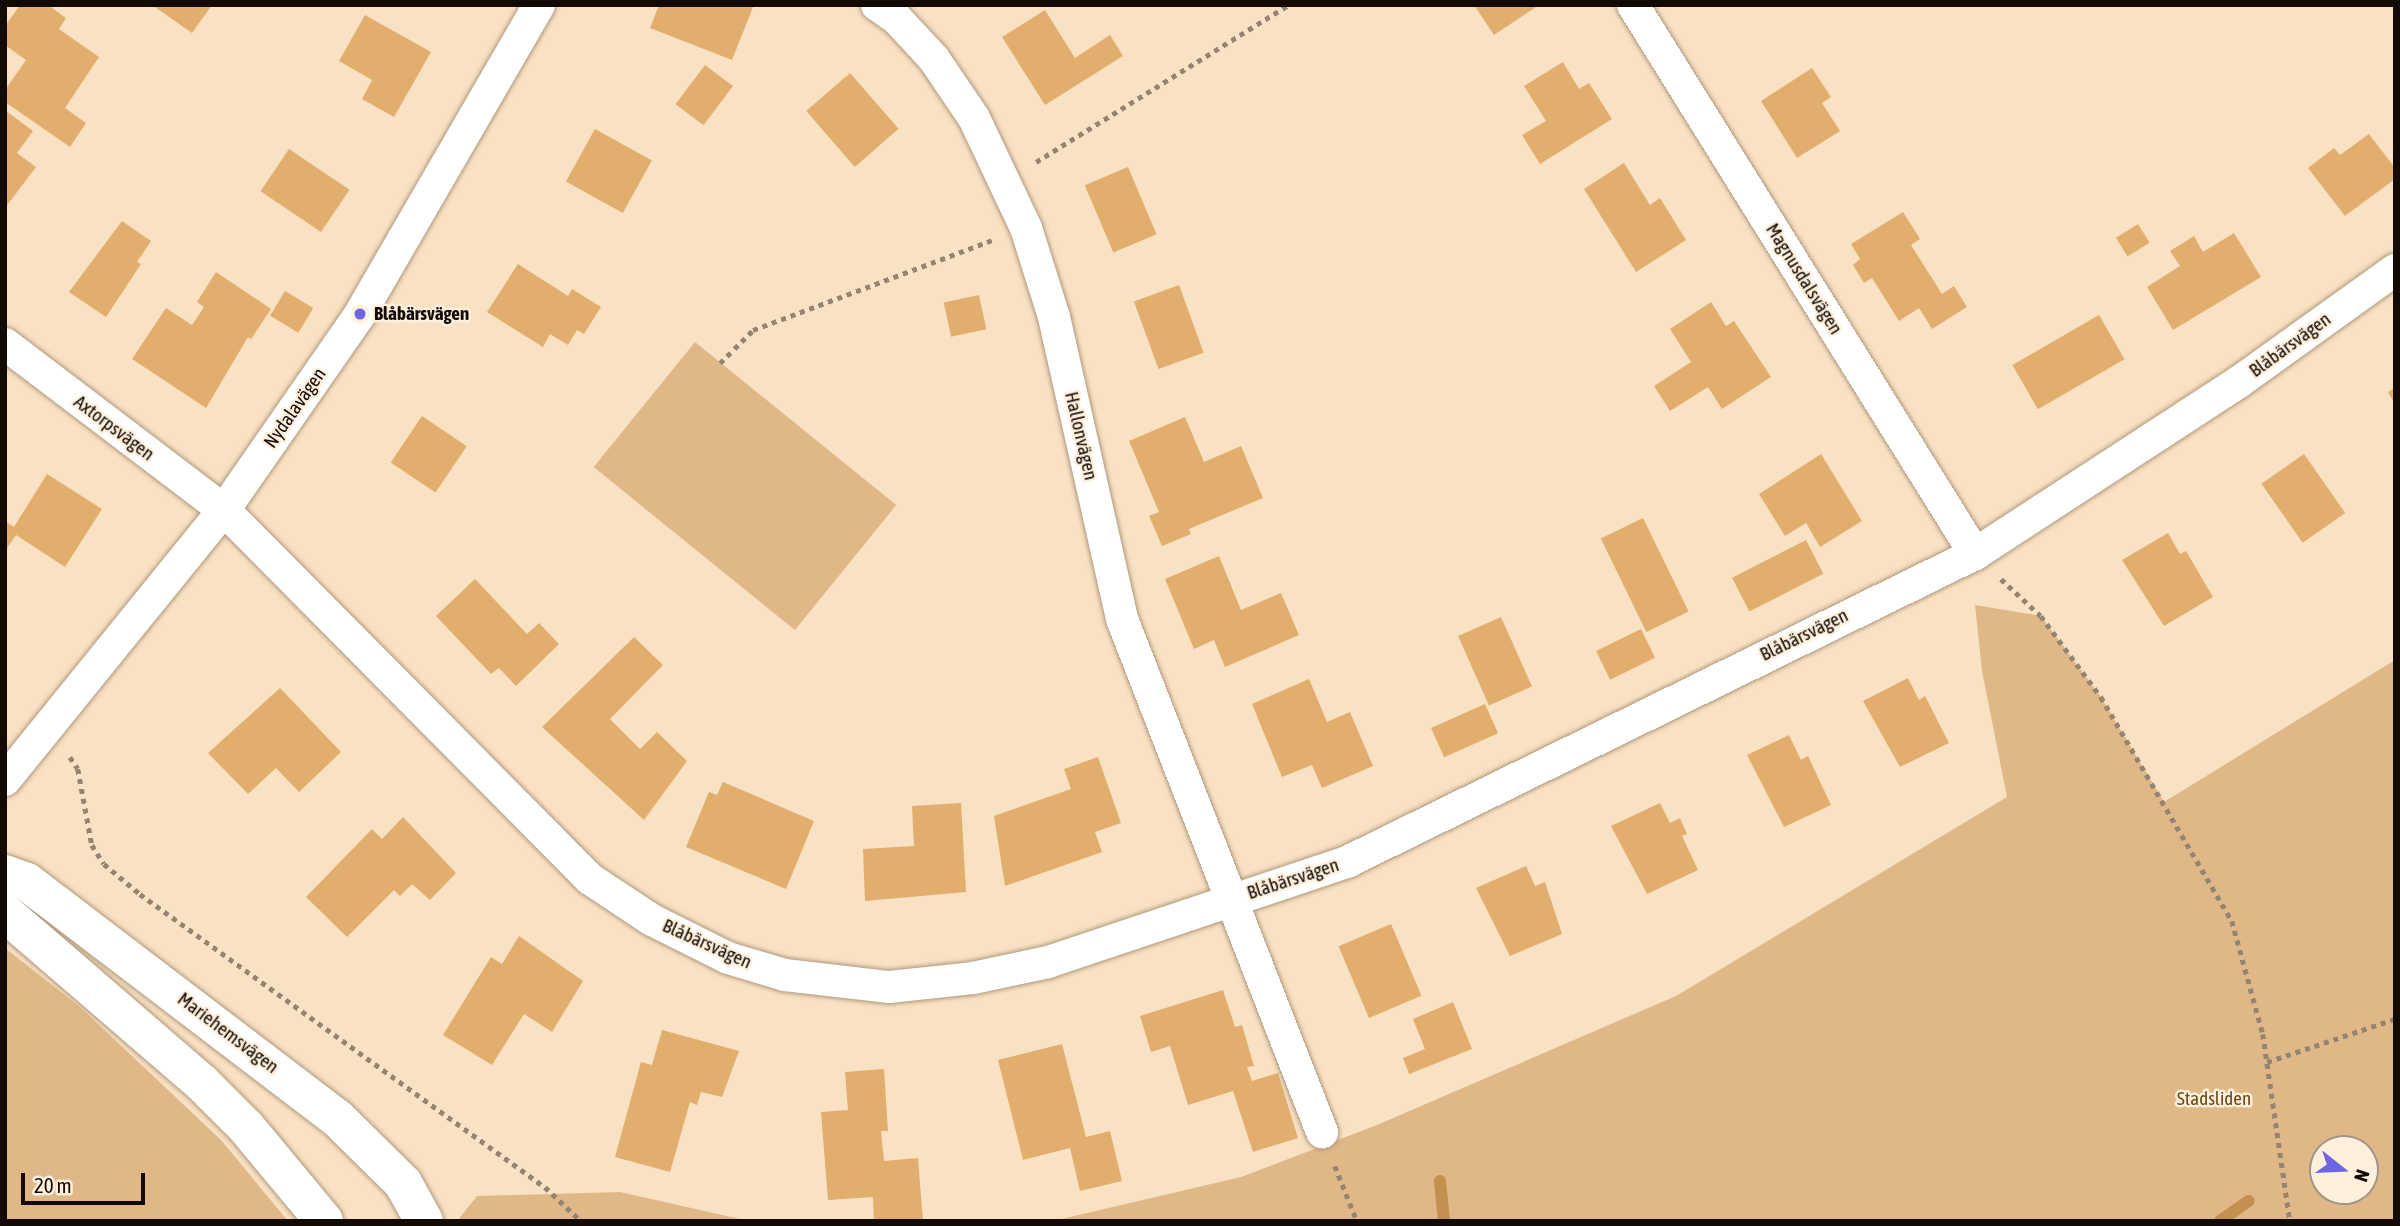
<!DOCTYPE html>
<html>
<head>
<meta charset="utf-8">
<style>
	body { margin:0 }
	#map { position:relative; width:2400px; height:1226px; overflow:hidden; background:#f9e1c3; font-family:"Asap Condensed",sans-serif }
	div>[style] { position:absolute }
	[style*='--x'] { left:calc(var(--x)*1px); top:calc(var(--y)*1px); width:calc(var(--w)*1px); rotate:calc(var(--a)*1deg) }
	.green>* { inset:0; background:#e0b888; transform-origin:0 0 }
	.stream>* { height:12px; margin:-6px; padding:0 6px; transform-origin:6px; border-radius:6px; background:#c3904f }
	.building>* { inset:0; background:#e2ae6d; transform-origin:0 0 }
	.path>* { height:4.5px; margin-top:-2.25px; transform-origin:0; background:repeating-linear-gradient(90deg,#958470 0 5px,transparent 0 10px) }
	.roads { filter:drop-shadow(0 0 2px #af987c) drop-shadow(0 0 2px #af987c) }
	.minor>* { height:32px; margin:-16px; padding:0 16px; transform-origin:16px; border-radius:16px; background:#fff }
	.tertiary>* { height:38px; margin:-19px; padding:0 19px; transform-origin:19px; border-radius:19px; background:#fff }
	.dots>* { width:19px; height:19px; translate:-50% -50%; box-sizing:border-box; border:4px solid #fff0de; border-radius:50% }
	span { translate:-50% -50%; white-space:nowrap; text-align:center; line-height:1.15; -webkit-text-stroke:5px #fff0de; paint-order:stroke }
	.street-label { font-size:19px; color:#130b03 }
	.poi-label { font-size:19px; color:#130b03; font-weight:700 }
	.left { translate:0 -50%; text-align:left }
	.park-label { font-size:19px; color:#6b4816 }
	.frame { position:absolute; inset:0; border:7px solid #130b03; pointer-events:none }
	.north { position:absolute; left:2309px; top:1135px; width:70px; height:70px; box-sizing:border-box; background:#fff0de; border:2px solid #a19486; border-radius:50%; rotate:108deg; font-size:19px; font-weight:700; line-height:28px; text-align:center; color:#130b03 }
	.north::after { content:''; display:block; margin:auto; width:24px; height:32px; background:#6d66e0; clip-path:polygon(50% 0,100% 100%,50% 72%,0 100%) }
	.scale { position:absolute; left:21px; top:1173px; width:124px; height:32px; box-sizing:border-box; border:4px solid #130b03; border-top:0; padding-left:9px; font-size:21px; line-height:24px; white-space:nowrap; color:#130b03; -webkit-text-stroke:5px #fff0de; paint-order:stroke }
</style>
</head>
<body>
<div id="map">
	<div class="green">
		<div style="left:695px;top:342px;width:259px;height:161px;rotate:39deg"></div>
		<div style="clip-path:polygon(evenodd,1975px 605px,2041px 616px,2101px 697px,2164px 802px,2395px 660px,2395px 1221px,1053px 1221px,1241px 1177px,1377px 1125px,1676px 996px,2007px 797px,1982px 671px,1975px 605px,2323px 1149px,2365px 1149px,2365px 1191px,2323px 1191px,2323px 1149px)"></div>
		<div style="clip-path:polygon(5px 948px,80px 1007px,221px 1140px,288px 1221px,5px 1221px)"></div>
		<div style="clip-path:polygon(620px 1192px,749px 1221px,457px 1221px,477px 1196px)"></div>
	</div>
	<div class="stream">
		<div style="--x:1440;--y:1181;--w:40;--a:84.3"></div>
		<div style="--x:2220;--y:1221;--w:35;--a:-35"></div>
	</div>
	<div class="building">
		<div style="clip-path:polygon(20px 5px,48px 5px,66px 18px,59px 29px,99px 57px,65px 108px,86px 123px,70px 147px,5px 102px,5px 90px,26px 60px,5px 45px,5px 26px)"></div>
		<div style="clip-path:polygon(152px 5px,212px 5px,192px 33px)"></div>
		<div style="clip-path:polygon(659px 5px,748px 5px,753px 7px,732px 60px,650px 28px)"></div>
		<div style="clip-path:polygon(1474px 5px,1539px 5px,1494px 35px)"></div>
		<div style="clip-path:polygon(1045px 10px,1075px 58px,1110px 35px,1123px 56px,1045px 105px,1002px 37px)"></div>
		<div style="clip-path:polygon(365px 15px,431px 52px,394px 117px,362px 99px,372px 80px,339px 61px)"></div>
		<div style="clip-path:polygon(1563px 62px,1579px 89px,1589px 83px,1612px 119px,1540px 164px,1522px 135px,1546px 121px,1524px 86px)"></div>
		<div style="left:705px;top:65px;width:35px;height:49px;rotate:37deg"></div>
		<div style="clip-path:polygon(1812px 68px,1831px 97px,1822px 103px,1840px 131px,1797px 158px,1761px 101px)"></div>
		<div style="left:850px;top:73px;width:74px;height:58px;rotate:49deg"></div>
		<div style="clip-path:polygon(5px 110px,33px 131px,17px 153px,36px 167px,5px 208px)"></div>
		<div style="left:595px;top:129px;width:65px;height:60px;rotate:29deg"></div>
		<div style="clip-path:polygon(2369px 134px,2395px 168px,2395px 179px,2345px 216px,2308px 168px,2334px 148px,2340px 155px)"></div>
		<div style="left:289px;top:149px;width:73px;height:51px;rotate:34deg"></div>
		<div style="clip-path:polygon(1624px 163px,1650px 205px,1660px 198px,1686px 240px,1636px 272px,1584px 189px)"></div>
		<div style="left:1128px;top:167px;width:73px;height:47px;rotate:67deg"></div>
		<div style="clip-path:polygon(1903px 212px,1920px 239px,1911px 245px,1942px 294px,1954px 286px,1967px 307px,1932px 329px,1919px 308px,1899px 321px,1872px 278px,1864px 283px,1853px 265px,1860px 259px,1851px 244px)"></div>
		<div style="clip-path:polygon(122px 221px,151px 241px,137px 262px,141px 264px,106px 317px,69px 292px)"></div>
		<div style="left:2138px;top:224px;width:22px;height:26px;rotate:58deg"></div>
		<div style="clip-path:polygon(2234px 233px,2261px 277px,2173px 330px,2147px 287px,2180px 266px,2170px 251px,2194px 236px,2203px 252px)"></div>
		<div style="clip-path:polygon(518px 264px,568px 296px,572px 289px,601px 307px,584px 334px,577px 330px,568px 345px,550px 334px,543px 347px,487px 312px)"></div>
		<div style="clip-path:polygon(216px 272px,271px 309px,251px 339px,248px 337px,206px 408px,132px 359px,166px 308px,192px 325px,204px 307px,197px 302px)"></div>
		<div style="left:1179px;top:285px;width:72px;height:48px;rotate:70deg"></div>
		<div style="left:285px;top:291px;width:33px;height:29px;rotate:31deg"></div>
		<div style="left:979px;top:295px;width:35px;height:36px;rotate:78deg"></div>
		<div style="clip-path:polygon(1711px 302px,1726px 326px,1734px 321px,1771px 377px,1722px 409px,1708px 387px,1670px 411px,1654px 386px,1691px 362px,1670px 329px)"></div>
		<div style="left:2099px;top:315px;width:51px;height:100px;rotate:60deg"></div>
		<div style="clip-path:polygon(2395px 388px,2395px 404px,2388px 392px)"></div>
		<div style="left:422px;top:416px;width:54px;height:56px;rotate:34deg"></div>
		<div style="clip-path:polygon(1185px 417px,1204px 462px,1241px 446px,1263px 498px,1189px 529px,1191px 534px,1162px 546px,1149px 516px,1159px 512px,1129px 441px)"></div>
		<div style="clip-path:polygon(1821px 454px,1862px 521px,1820px 547px,1806px 523px,1785px 536px,1759px 494px)"></div>
		<div style="left:2304px;top:454px;width:72px;height:52px;rotate:55deg"></div>
		<div style="clip-path:polygon(47px 474px,102px 509px,65px 567px,16px 535px,5px 551px,5px 521px,14px 527px)"></div>
		<div style="left:1643px;top:518px;width:104px;height:47px;rotate:64deg"></div>
		<div style="clip-path:polygon(2168px 533px,2180px 554px,2186px 551px,2213px 597px,2164px 626px,2122px 560px)"></div>
		<div style="left:1806px;top:540px;width:38px;height:83px;rotate:63deg"></div>
		<div style="clip-path:polygon(1219px 556px,1241px 610px,1281px 593px,1299px 635px,1225px 667px,1214px 640px,1194px 649px,1165px 579px)"></div>
		<div style="clip-path:polygon(475px 579px,527px 634px,539px 623px,559px 644px,516px 686px,499px 668px,491px 674px,436px 616px)"></div>
		<div style="left:1501px;top:617px;width:76px;height:47px;rotate:66deg"></div>
		<div style="left:1641px;top:629px;width:32px;height:50px;rotate:64deg"></div>
		<div style="clip-path:polygon(634px 637px,663px 665px,610px 719px,640px 749px,657px 732px,687px 761px,644px 820px,542px 727px)"></div>
		<div style="clip-path:polygon(1908px 678px,1919px 700px,1925px 696px,1949px 743px,1900px 767px,1863px 701px)"></div>
		<div style="clip-path:polygon(1309px 679px,1327px 722px,1350px 712px,1373px 766px,1322px 788px,1312px 765px,1282px 777px,1252px 704px)"></div>
		<div style="clip-path:polygon(280px 688px,341px 752px,299px 792px,276px 768px,248px 794px,208px 753px)"></div>
		<div style="left:1485px;top:704px;width:32px;height:59px;rotate:66deg"></div>
		<div style="clip-path:polygon(1789px 735px,1801px 760px,1808px 756px,1831px 805px,1784px 827px,1747px 755px)"></div>
		<div style="clip-path:polygon(1098px 757px,1121px 823px,1095px 832px,1102px 852px,1005px 886px,994px 816px,1071px 789px,1064px 769px)"></div>
		<div style="clip-path:polygon(723px 782px,814px 821px,786px 889px,686px 847px,709px 792px,717px 795px)"></div>
		<div style="clip-path:polygon(961px 803px,966px 892px,865px 901px,863px 849px,914px 846px,912px 806px)"></div>
		<div style="clip-path:polygon(1660px 803px,1670px 823px,1680px 818px,1687px 834px,1682px 836px,1698px 870px,1647px 894px,1611px 826px)"></div>
		<div style="clip-path:polygon(403px 817px,456px 873px,430px 900px,412px 884px,400px 896px,394px 890px,347px 937px,306px 897px,372px 829px,382px 839px)"></div>
		<div style="clip-path:polygon(1526px 866px,1535px 886px,1545px 882px,1562px 934px,1510px 956px,1476px 888px)"></div>
		<div style="left:1391px;top:924px;width:78px;height:57px;rotate:67deg"></div>
		<div style="clip-path:polygon(519px 936px,583px 981px,552px 1032px,524px 1014px,492px 1065px,443px 1035px,491px 957px,502px 964px)"></div>
		<div style="clip-path:polygon(1223px 990px,1235px 1027px,1242px 1025px,1254px 1066px,1247px 1067px,1252px 1081px,1278px 1073px,1298px 1138px,1253px 1152px,1233px 1091px,1188px 1105px,1170px 1046px,1151px 1052px,1140px 1016px)"></div>
		<div style="clip-path:polygon(1453px 1002px,1472px 1049px,1409px 1074px,1403px 1058px,1425px 1049px,1413px 1019px)"></div>
		<div style="clip-path:polygon(662px 1030px,739px 1051px,722px 1097px,701px 1092px,697px 1105px,690px 1102px,670px 1172px,615px 1157px,641px 1062px,652px 1065px)"></div>
		<div style="clip-path:polygon(1062px 1044px,1086px 1137px,1110px 1131px,1122px 1181px,1080px 1191px,1070px 1148px,1023px 1160px,998px 1060px)"></div>
		<div style="clip-path:polygon(884px 1069px,888px 1131px,881px 1131px,884px 1161px,918px 1158px,923px 1221px,874px 1221px,873px 1197px,828px 1200px,821px 1112px,848px 1110px,845px 1072px)"></div>
	</div>
	<div class="path">
		<div style="--x:1036;--y:162;--w:297;--a:-31.9"></div>
		<div style="--x:720;--y:363;--w:47;--a:-45"></div>
		<div style="--x:753;--y:330;--w:255;--a:-20.6"></div>
		<div style="--x:2001;--y:579;--w:54;--a:42.8"></div>
		<div style="--x:2041;--y:616;--w:101;--a:53.5"></div>
		<div style="--x:2101;--y:697;--w:259;--a:59.7"></div>
		<div style="--x:2232;--y:921;--w:117;--a:74.7"></div>
		<div style="--x:2263;--y:1034;--w:189;--a:81.8"></div>
		<div style="--x:70;--y:757;--w:14;--a:56"></div>
		<div style="--x:78;--y:769;--w:77;--a:79.6"></div>
		<div style="--x:92;--y:845;--w:22;--a:58"></div>
		<div style="--x:104;--y:864;--w:47;--a:39.8"></div>
		<div style="--x:140;--y:894;--w:500;--a:35.9"></div>
		<div style="--x:545;--y:1187;--w:50;--a:43.4"></div>
		<div style="--x:2267;--y:1062;--w:135;--a:-18.6"></div>
		<div style="--x:1335;--y:1166;--w:59;--a:68.2"></div>
	</div>
	<div class="roads">
		<div class="minor">
			<div style="--x:877;--y:5;--w:24;--a:35"></div>
			<div style="--x:897;--y:19;--w:54;--a:47.2"></div>
			<div style="--x:934;--y:59;--w:71;--a:55.9"></div>
			<div style="--x:974;--y:118;--w:122;--a:64.7"></div>
			<div style="--x:1026;--y:228;--w:93;--a:72.5"></div>
			<div style="--x:1054;--y:317;--w:310;--a:77.3"></div>
			<div style="--x:1122;--y:619;--w:551;--a:68.7"></div>
			<div style="--x:1633;--y:5;--w:647;--a:58.08"></div>
			<div style="--x:5;--y:344;--w:275;--a:37.2"></div>
			<div style="--x:224;--y:510;--w:520;--a:45.23"></div>
			<div style="--x:590;--y:879;--w:74;--a:33.5"></div>
			<div style="--x:652;--y:920;--w:85;--a:26.6"></div>
			<div style="--x:728;--y:958;--w:59;--a:16.6"></div>
			<div style="--x:785;--y:975;--w:105;--a:6.6"></div>
			<div style="--x:889;--y:987;--w:84;--a:-6.1"></div>
			<div style="--x:973;--y:978;--w:77;--a:-12"></div>
			<div style="--x:1048;--y:962;--w:317;--a:-18.5"></div>
			<div style="--x:1349;--y:861;--w:697;--a:-26.12"></div>
			<div style="--x:1975;--y:554;--w:315;--a:-33.1"></div>
			<div style="--x:2239;--y:382;--w:192;--a:-35.7"></div>
			<div style="--x:5;--y:780;--w:348;--a:-51"></div>
			<div style="--x:224;--y:510;--w:239;--a:-55.2"></div>
			<div style="--x:360;--y:314;--w:357;--a:-59.9"></div>
		</div>
		<div class="tertiary">
			<div style="--x:5;--y:874;--w:23;--a:20"></div>
			<div style="--x:27;--y:882;--w:390;--a:37.3"></div>
			<div style="--x:337;--y:1118;--w:93;--a:44.6"></div>
			<div style="--x:403;--y:1183;--w:43;--a:61.1"></div>
			<div style="--x:5;--y:913;--w:260;--a:40.8"></div>
			<div style="--x:202;--y:1083;--w:62;--a:45"></div>
			<div style="--x:246;--y:1127;--w:122;--a:50.3"></div>
		</div>
	</div>
	<div class="dots">
		<div style="left:360px;top:314px;background:#6d66e0"></div>
	</div>
	<div class="street-label">
		<span style="left:1804px;top:279px;rotate:58deg">Magnusdalsvägen</span>
		<span style="left:2290px;top:345px;rotate:-36deg">Blåbärsvägen</span>
		<span style="left:295px;top:408px;rotate:-55deg">Nydalavägen</span>
		<span style="left:114px;top:428px;rotate:37deg">Axtorpsvägen</span>
		<span style="left:1081px;top:436px;rotate:77deg">Hallonvägen</span>
		<span style="left:1804px;top:635px;rotate:-26deg">Blåbärsvägen</span>
		<span style="left:1293px;top:879px;rotate:-18deg">Blåbärsvägen</span>
		<span style="left:707px;top:944px;rotate:24deg">Blåbärsvägen</span>
		<span style="left:228px;top:1033px;rotate:37deg">Mariehemsvägen</span>
	</div>
	<div class="poi-label">
		<span class="left" style="left:374px;top:314px">Blåbärsvägen</span>
	</div>
	<div class="park-label">
		<span style="left:2214px;top:1099px">Stadsliden</span>
	</div>
	<div class="frame"></div>
	<div class="north">N</div>
	<div class="scale">20 m</div>
</div>
</body>
</html>
